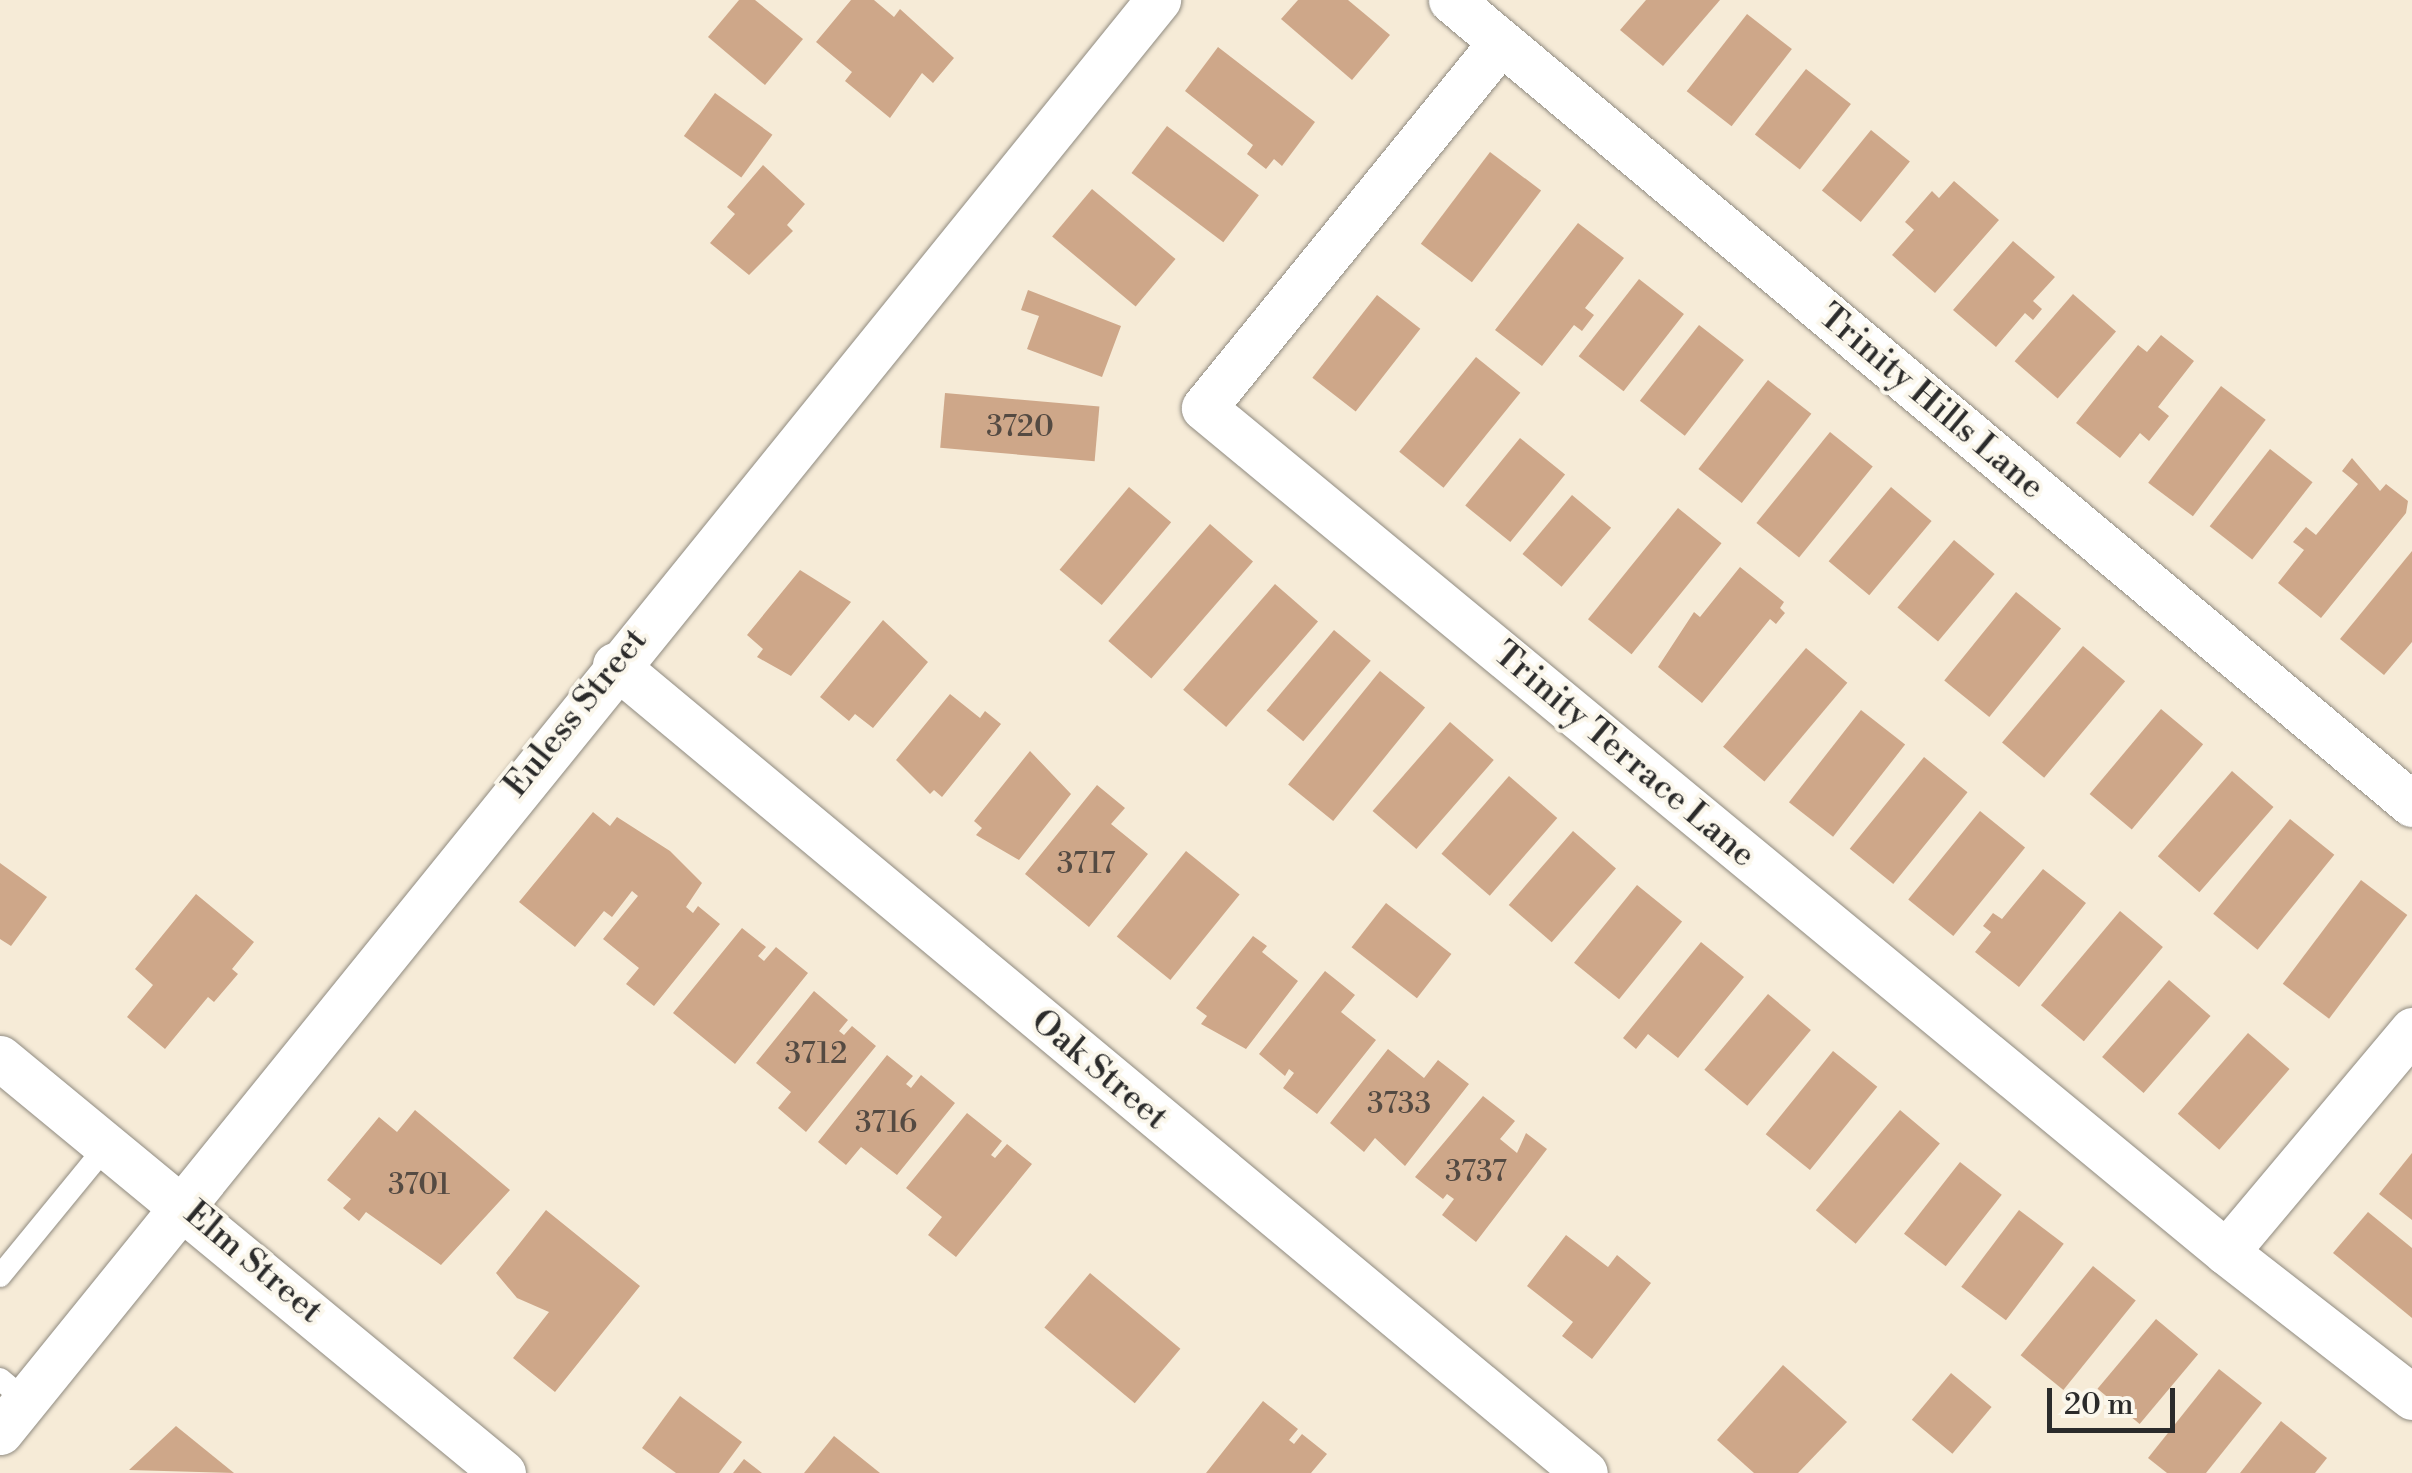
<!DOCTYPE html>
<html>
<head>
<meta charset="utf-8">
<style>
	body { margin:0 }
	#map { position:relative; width:2412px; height:1473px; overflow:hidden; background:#f6ebd7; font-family:"Libre Bodoni",serif }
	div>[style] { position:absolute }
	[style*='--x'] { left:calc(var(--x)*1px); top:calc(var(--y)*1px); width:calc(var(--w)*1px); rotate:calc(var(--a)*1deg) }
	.building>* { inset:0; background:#cea789; transform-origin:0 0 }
	.roads { filter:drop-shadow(0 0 2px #908b81) drop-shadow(0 0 2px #908b81) }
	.service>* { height:22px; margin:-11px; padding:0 11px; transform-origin:11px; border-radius:11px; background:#fff }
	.minor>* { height:45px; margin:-22.5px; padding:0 22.5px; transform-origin:22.5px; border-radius:22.5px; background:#fff }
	span { translate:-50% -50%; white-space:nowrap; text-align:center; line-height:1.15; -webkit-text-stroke:8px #fbf7ec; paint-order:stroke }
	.number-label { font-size:30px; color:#544a42 }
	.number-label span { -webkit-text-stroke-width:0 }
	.street-label { font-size:35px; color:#2b2b2b }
	.scale { position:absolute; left:2047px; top:1388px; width:128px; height:45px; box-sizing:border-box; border:5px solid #2b2b2b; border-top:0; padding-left:12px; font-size:30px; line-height:35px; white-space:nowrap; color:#2b2b2b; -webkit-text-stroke:8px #fbf7ec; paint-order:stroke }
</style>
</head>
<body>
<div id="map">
	<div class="building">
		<div style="clip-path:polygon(739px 0,755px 0,803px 39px,765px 85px,708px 37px)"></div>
		<div style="clip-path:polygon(851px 0,874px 0,894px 17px,900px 9px,954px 58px,933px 83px,922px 73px,890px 118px,845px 81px,852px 72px,816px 42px)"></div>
		<div style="clip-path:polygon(1298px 0,1348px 0,1390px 35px,1352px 80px,1281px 19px)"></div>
		<div style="clip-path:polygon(1646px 0,1720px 0,1663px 66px,1620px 30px)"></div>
		<div style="left:1747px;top:14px;width:57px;height:98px;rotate:38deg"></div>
		<div style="clip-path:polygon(1218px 47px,1315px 122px,1282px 166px,1274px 159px,1266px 169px,1247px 154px,1253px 145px,1185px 91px)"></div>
		<div style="left:1806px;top:69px;width:57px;height:83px;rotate:38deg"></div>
		<div style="left:715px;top:93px;width:71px;height:53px;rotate:36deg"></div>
		<div style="left:1167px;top:126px;width:115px;height:59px;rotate:37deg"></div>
		<div style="left:1871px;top:130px;width:50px;height:78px;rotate:39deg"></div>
		<div style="left:1490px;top:152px;width:64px;height:115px;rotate:37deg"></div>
		<div style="clip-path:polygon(763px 165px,805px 204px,787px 225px,793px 231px,749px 275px,710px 243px,735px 214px,727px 207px)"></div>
		<div style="clip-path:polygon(1954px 181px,1999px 220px,1935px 293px,1892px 255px,1914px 230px,1905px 222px,1932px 191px,1939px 198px)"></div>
		<div style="left:1092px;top:189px;width:109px;height:62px;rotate:40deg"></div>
		<div style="clip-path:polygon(1578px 223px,1624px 258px,1585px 308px,1594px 315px,1582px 331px,1574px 325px,1542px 366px,1495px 330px)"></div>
		<div style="clip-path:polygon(2013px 241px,2055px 277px,2033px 301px,2042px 309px,2033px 320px,2025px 313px,1996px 347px,1953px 310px)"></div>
		<div style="left:1639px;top:279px;width:57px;height:98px;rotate:38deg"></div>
		<div style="clip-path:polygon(1028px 290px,1121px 326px,1102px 377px,1027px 349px,1039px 316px,1021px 310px)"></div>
		<div style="left:2073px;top:294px;width:57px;height:89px;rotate:41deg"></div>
		<div style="left:1377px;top:295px;width:55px;height:105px;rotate:38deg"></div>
		<div style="left:1699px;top:325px;width:57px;height:96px;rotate:38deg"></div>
		<div style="clip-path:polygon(2161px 335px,2194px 361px,2158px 407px,2169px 416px,2149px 441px,2140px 433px,2120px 458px,2076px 423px,2138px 345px,2147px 352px)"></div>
		<div style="left:1476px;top:357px;width:57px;height:122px;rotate:39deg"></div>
		<div style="left:1768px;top:380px;width:55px;height:113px;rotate:38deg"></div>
		<div style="left:2221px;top:386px;width:56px;height:121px;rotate:37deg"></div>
		<div style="left:945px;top:393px;width:155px;height:55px;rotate:5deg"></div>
		<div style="left:1830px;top:432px;width:55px;height:117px;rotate:39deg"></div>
		<div style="left:1520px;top:438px;width:58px;height:87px;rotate:39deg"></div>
		<div style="left:2270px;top:449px;width:54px;height:98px;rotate:38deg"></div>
		<div style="clip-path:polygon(2352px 458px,2380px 491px,2386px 484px,2408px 501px,2406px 513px,2321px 618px,2278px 583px,2304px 550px,2293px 542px,2306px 527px,2316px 535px,2358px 484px,2342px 471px)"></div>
		<div style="left:1129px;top:487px;width:55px;height:108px;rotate:40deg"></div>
		<div style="left:1891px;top:487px;width:53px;height:97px;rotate:40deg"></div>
		<div style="left:1572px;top:495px;width:51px;height:77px;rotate:40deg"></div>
		<div style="left:1678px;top:508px;width:56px;height:143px;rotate:39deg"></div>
		<div style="left:1210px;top:524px;width:57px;height:155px;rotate:41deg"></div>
		<div style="left:1954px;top:540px;width:53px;height:88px;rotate:40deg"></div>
		<div style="clip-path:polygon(2412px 551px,2412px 642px,2384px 675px,2340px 639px)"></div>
		<div style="clip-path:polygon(1740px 567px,1784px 602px,1780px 608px,1785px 613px,1776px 624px,1770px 619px,1702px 703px,1658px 667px,1694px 612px,1700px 617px)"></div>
		<div style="clip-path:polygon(800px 570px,851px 602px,791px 676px,757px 657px,763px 649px,747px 635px)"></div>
		<div style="left:1275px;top:584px;width:57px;height:140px;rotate:41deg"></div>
		<div style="left:2016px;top:592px;width:58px;height:114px;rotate:39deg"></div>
		<div style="clip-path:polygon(883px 620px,928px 662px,873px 728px,855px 714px,849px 721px,820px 697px)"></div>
		<div style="left:1334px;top:630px;width:48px;height:105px;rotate:40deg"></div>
		<div style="left:2083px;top:646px;width:55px;height:126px;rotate:40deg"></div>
		<div style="left:1806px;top:648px;width:54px;height:129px;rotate:40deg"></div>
		<div style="left:1380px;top:671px;width:58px;height:146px;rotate:39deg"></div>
		<div style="clip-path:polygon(950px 694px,980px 718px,985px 711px,1001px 724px,942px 797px,934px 790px,930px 794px,896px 760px)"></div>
		<div style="left:2161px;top:709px;width:55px;height:111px;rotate:40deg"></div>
		<div style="left:1861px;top:710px;width:56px;height:117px;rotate:38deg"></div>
		<div style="left:1450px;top:722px;width:58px;height:118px;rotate:41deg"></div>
		<div style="clip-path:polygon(1030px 751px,1071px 794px,1019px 860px,976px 835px,982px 828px,974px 821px)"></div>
		<div style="left:1924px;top:757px;width:56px;height:118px;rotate:39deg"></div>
		<div style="left:2232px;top:771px;width:55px;height:113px;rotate:41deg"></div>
		<div style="left:1509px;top:776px;width:64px;height:103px;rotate:41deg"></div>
		<div style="clip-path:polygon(1097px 785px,1125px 808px,1111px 824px,1148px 854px,1089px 927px,1025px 874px)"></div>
		<div style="left:1980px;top:811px;width:58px;height:114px;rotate:39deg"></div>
		<div style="clip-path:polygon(593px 812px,610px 826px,617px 817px,670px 851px,702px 883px,686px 907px,693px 913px,698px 906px,720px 924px,654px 1006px,626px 984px,639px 968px,603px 939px,638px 896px,632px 891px,612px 917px,604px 911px,575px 947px,519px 902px)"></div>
		<div style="left:2290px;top:819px;width:57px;height:122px;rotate:39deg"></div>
		<div style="left:1573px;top:831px;width:57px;height:98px;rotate:41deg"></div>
		<div style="left:1186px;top:851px;width:69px;height:110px;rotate:39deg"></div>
		<div style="clip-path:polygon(0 863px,47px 897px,11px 946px,0 939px)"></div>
		<div style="clip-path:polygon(2043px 869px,2086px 903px,2019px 987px,1975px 952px,1991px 932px,1983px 926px,1993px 913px,2002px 919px)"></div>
		<div style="left:2361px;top:880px;width:58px;height:130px;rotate:37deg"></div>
		<div style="left:1637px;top:885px;width:58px;height:100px;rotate:39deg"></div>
		<div style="clip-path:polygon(196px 894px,254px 942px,232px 969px,238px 974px,214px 1002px,208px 997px,165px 1049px,127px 1017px,153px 985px,135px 969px)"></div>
		<div style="left:1386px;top:903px;width:83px;height:56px;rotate:38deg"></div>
		<div style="left:2120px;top:911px;width:56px;height:123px;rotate:40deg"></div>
		<div style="clip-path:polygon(742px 928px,766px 947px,758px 956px,764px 961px,776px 947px,808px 973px,735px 1064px,673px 1013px)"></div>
		<div style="clip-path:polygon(1253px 936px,1267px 946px,1262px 952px,1298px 981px,1246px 1049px,1201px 1024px,1207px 1016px,1196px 1008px)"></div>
		<div style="clip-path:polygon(1701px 942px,1744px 977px,1678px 1058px,1648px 1034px,1636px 1049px,1623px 1038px)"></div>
		<div style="clip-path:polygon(1325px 971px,1355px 995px,1341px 1012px,1376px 1040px,1317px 1114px,1283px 1088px,1294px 1073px,1289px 1069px,1285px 1076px,1259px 1054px)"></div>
		<div style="left:2169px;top:980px;width:55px;height:102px;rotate:41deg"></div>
		<div style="clip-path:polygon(814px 991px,848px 1020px,839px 1031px,844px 1035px,852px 1026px,876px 1046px,806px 1132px,778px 1108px,791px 1092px,756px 1063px)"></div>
		<div style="left:1768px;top:994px;width:56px;height:99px;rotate:40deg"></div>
		<div style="left:2248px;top:1033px;width:55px;height:107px;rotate:41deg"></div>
		<div style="clip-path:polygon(1388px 1049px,1424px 1078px,1438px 1060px,1469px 1084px,1405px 1166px,1375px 1138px,1364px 1152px,1330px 1123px)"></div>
		<div style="left:1833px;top:1051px;width:57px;height:107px;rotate:39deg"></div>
		<div style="clip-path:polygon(887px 1055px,913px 1076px,906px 1084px,911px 1088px,921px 1075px,955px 1103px,897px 1175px,861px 1147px,846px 1165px,818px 1142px)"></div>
		<div style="clip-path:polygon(1483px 1096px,1515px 1121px,1500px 1139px,1517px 1153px,1526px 1133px,1547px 1149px,1476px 1242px,1442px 1215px,1454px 1199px,1447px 1194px,1443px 1199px,1415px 1177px)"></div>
		<div style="clip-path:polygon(415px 1110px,510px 1190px,441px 1265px,366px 1212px,359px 1221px,343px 1208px,351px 1199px,327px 1180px,379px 1117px,397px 1132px)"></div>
		<div style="left:1900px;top:1110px;width:52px;height:131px;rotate:40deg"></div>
		<div style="clip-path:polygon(967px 1113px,1002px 1141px,991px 1155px,995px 1158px,1007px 1144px,1032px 1164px,956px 1257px,928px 1235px,942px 1217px,906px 1188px)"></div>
		<div style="clip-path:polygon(2412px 1153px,2412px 1220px,2379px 1194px)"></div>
		<div style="left:1960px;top:1162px;width:53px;height:91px;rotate:38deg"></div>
		<div style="clip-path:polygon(546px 1210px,640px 1286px,555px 1392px,513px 1358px,549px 1312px,517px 1298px,496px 1273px)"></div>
		<div style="left:2019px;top:1210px;width:56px;height:96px;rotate:37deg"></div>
		<div style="clip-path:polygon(2368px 1212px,2412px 1248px,2412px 1318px,2333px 1253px)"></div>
		<div style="clip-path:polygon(1566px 1235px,1608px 1267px,1617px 1255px,1651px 1283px,1592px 1359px,1562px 1336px,1573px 1322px,1527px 1286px)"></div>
		<div style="left:2093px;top:1266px;width:55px;height:115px;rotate:39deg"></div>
		<div style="left:1090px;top:1273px;width:118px;height:71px;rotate:40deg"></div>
		<div style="left:2156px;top:1319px;width:55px;height:91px;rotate:40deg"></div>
		<div style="clip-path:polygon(1783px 1365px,1847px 1422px,1798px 1473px,1754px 1473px,1717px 1440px)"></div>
		<div style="clip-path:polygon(2219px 1369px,2262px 1403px,2206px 1473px,2167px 1473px,2148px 1458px)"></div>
		<div style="left:1951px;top:1373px;width:53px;height:61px;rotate:40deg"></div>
		<div style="clip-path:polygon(680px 1396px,742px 1442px,719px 1473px,676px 1473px,642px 1448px)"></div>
		<div style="clip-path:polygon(1263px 1401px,1298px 1429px,1289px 1440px,1294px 1444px,1302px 1434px,1327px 1454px,1311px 1473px,1206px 1473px)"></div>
		<div style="clip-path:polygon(2281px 1421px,2327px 1458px,2315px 1473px,2240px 1473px)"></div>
		<div style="clip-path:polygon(176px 1426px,234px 1473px,129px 1470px)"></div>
		<div style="clip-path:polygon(834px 1436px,880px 1473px,804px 1473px)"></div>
		<div style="clip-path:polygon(744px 1459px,762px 1473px,733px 1473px)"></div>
	</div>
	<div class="roads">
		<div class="service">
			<div style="--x:0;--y:1276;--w:171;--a:-50.7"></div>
			<div style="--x:0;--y:1379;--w:33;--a:40"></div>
		</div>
		<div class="minor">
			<div style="--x:1451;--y:0;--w:1253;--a:39.92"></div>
			<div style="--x:1501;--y:42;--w:471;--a:129.1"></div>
			<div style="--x:1204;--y:408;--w:1325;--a:39.55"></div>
			<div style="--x:2226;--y:1252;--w:236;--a:37.9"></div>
			<div style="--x:615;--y:665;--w:1262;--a:39.79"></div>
			<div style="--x:0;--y:1058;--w:652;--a:39.52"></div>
			<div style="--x:2226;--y:1252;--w:290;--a:-50"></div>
			<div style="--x:0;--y:1432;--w:1842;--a:-51.04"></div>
		</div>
	</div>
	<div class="number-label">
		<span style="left:1020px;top:427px">3720</span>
		<span style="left:1086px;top:864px">3717</span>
		<span style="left:816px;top:1054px">3712</span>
		<span style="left:1399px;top:1104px">3733</span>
		<span style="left:886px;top:1123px">3716</span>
		<span style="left:1476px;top:1172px">3737</span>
		<span style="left:419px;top:1185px">3701</span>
	</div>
	<div class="street-label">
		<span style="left:1931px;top:402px;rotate:40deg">Trinity Hills Lane</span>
		<span style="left:576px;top:713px;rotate:-51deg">Euless Street</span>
		<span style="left:1624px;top:755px;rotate:40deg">Trinity Terrace Lane</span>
		<span style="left:1099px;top:1070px;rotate:40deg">Oak Street</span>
		<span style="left:253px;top:1263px;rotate:40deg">Elm Street</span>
	</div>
	<div class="scale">20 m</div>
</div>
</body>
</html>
